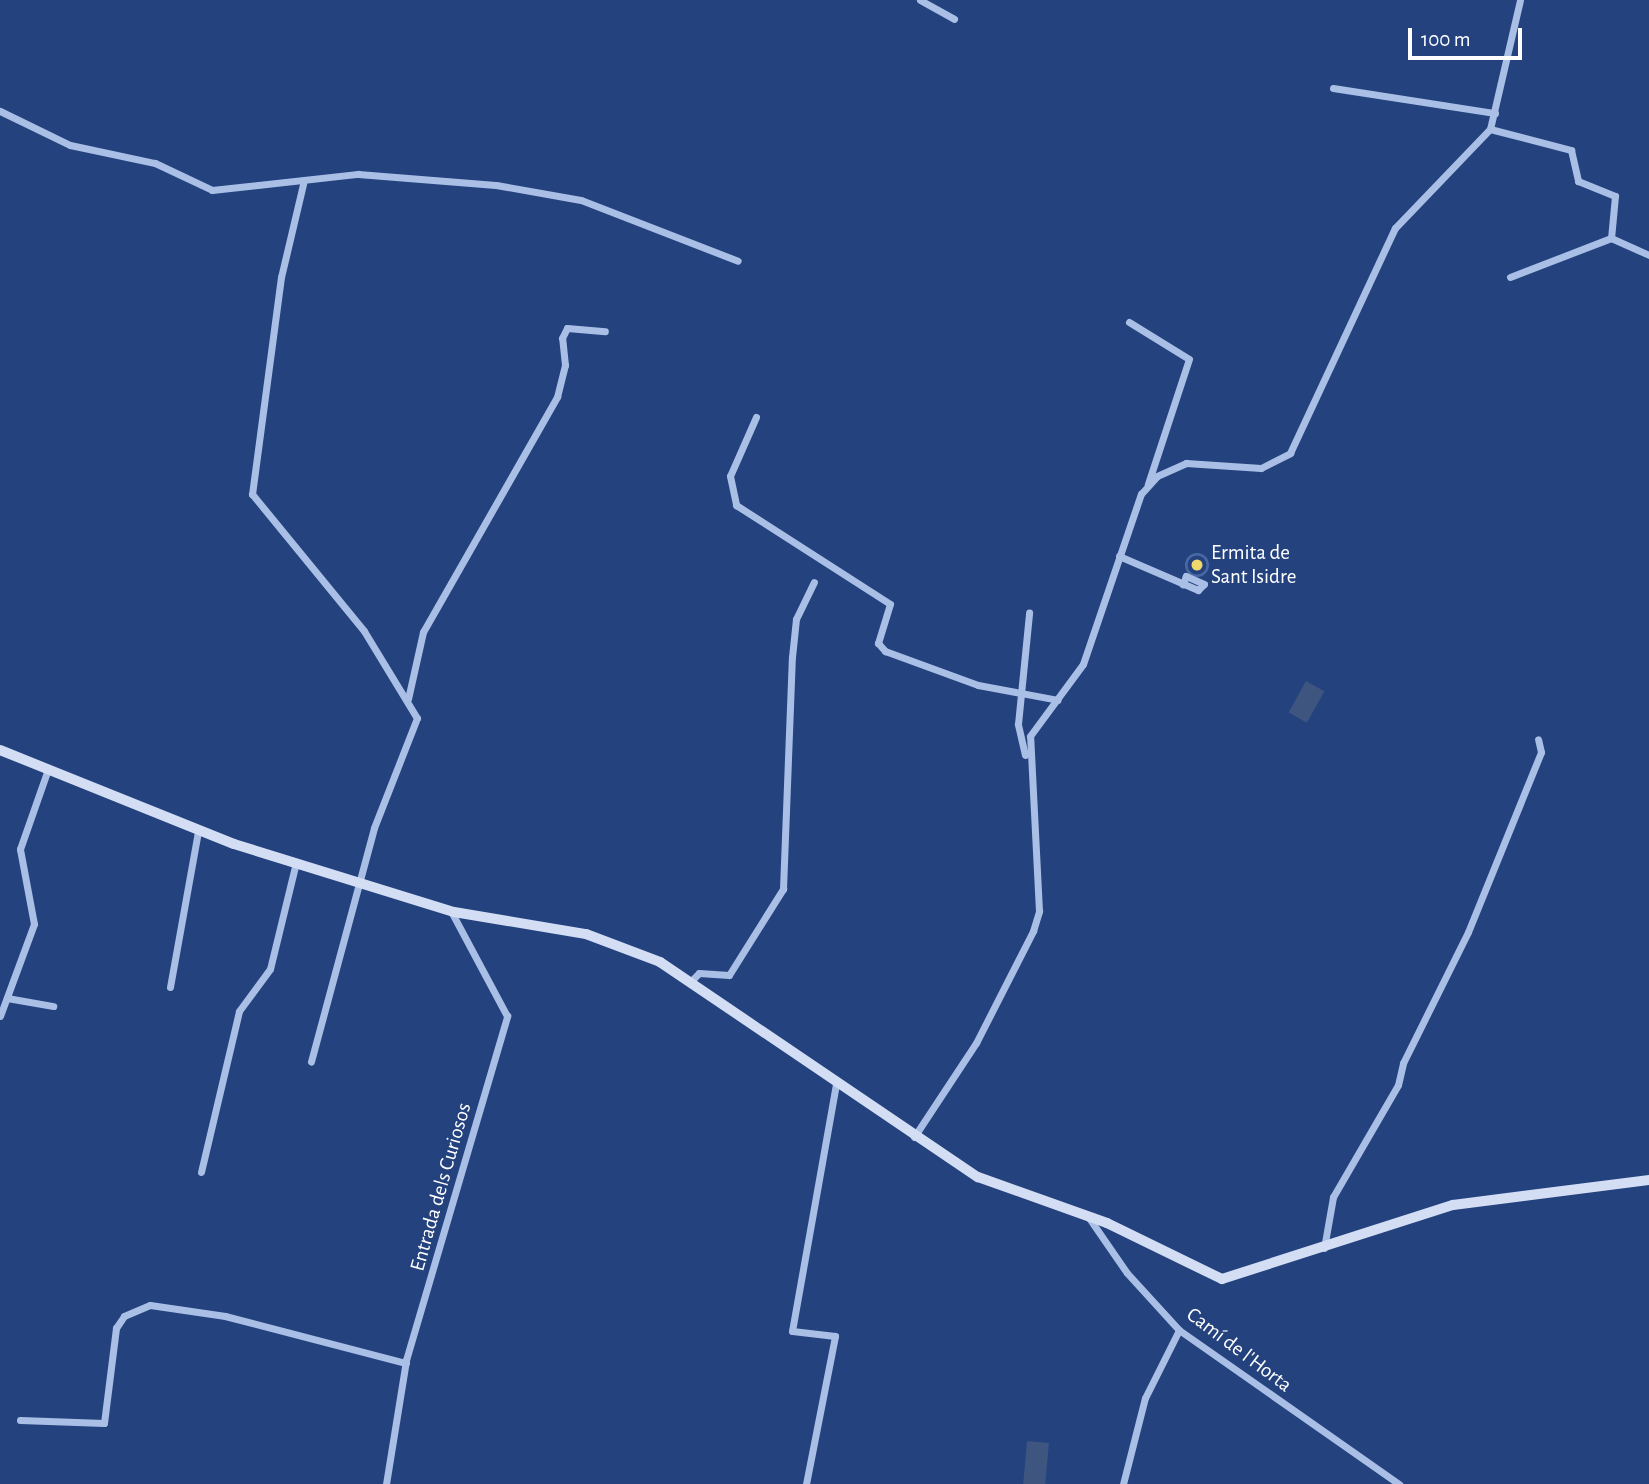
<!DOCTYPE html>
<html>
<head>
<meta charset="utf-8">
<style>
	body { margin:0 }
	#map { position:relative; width:1649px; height:1484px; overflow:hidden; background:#24427e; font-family:"Alegreya Sans",sans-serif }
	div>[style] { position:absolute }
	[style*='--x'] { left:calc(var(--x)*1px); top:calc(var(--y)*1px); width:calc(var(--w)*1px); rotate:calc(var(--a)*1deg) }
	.water>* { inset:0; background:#3e5580; transform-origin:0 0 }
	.building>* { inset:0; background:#4969a5 }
	.round { border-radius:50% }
	.minor>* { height:7px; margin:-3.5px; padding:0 3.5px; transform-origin:3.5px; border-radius:3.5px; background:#aabfe6 }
	.secondary>* { height:10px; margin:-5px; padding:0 5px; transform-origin:5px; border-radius:5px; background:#d3def5 }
	.dots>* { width:19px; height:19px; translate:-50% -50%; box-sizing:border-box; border:4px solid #24427e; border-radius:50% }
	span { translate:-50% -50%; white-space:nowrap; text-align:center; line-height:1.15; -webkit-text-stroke:5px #24427e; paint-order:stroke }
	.poi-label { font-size:21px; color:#fff }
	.left { translate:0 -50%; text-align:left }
	.street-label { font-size:21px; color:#fff }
	.scale { position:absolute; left:1408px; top:28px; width:114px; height:32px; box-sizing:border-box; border:4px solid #fff; border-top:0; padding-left:9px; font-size:21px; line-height:24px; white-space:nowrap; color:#fff; -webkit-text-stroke:5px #24427e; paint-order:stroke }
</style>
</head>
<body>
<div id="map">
	<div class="water">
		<div style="left:1306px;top:681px;width:21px;height:36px;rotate:29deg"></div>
		<div style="left:1027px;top:1441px;width:22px;height:44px;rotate:5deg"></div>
	</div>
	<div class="building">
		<div class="round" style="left:1185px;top:553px;width:24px;height:24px"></div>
	</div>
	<div class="minor">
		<div style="--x:920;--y:0;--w:39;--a:29"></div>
		<div style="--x:1333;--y:88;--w:164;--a:8.8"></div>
		<div style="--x:0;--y:111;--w:78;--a:25.9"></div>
		<div style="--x:70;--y:145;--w:87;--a:12"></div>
		<div style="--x:155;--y:163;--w:63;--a:25.3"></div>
		<div style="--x:212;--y:190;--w:147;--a:-6.3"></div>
		<div style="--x:358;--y:174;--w:138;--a:4.6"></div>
		<div style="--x:496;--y:185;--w:86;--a:10"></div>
		<div style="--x:581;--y:200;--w:168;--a:21.2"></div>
		<div style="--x:1490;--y:129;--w:84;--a:14.5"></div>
		<div style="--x:1571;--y:150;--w:32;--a:77"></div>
		<div style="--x:1578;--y:181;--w:40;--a:22"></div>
		<div style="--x:1615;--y:196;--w:42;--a:95.4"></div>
		<div style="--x:1611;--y:238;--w:42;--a:24.1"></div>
		<div style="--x:304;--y:180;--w:100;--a:103.3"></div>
		<div style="--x:281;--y:277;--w:219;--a:97.6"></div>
		<div style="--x:252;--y:494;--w:177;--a:50.7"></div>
		<div style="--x:364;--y:631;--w:102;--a:58.7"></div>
		<div style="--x:417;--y:718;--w:118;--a:111.4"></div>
		<div style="--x:374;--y:828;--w:242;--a:105.1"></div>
		<div style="--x:1510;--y:277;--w:108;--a:-21.1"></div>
		<div style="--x:1129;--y:322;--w:70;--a:31.7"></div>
		<div style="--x:1189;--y:359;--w:132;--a:108.2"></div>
		<div style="--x:756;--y:417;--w:64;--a:113.8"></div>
		<div style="--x:730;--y:476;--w:30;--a:78"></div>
		<div style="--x:736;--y:505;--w:183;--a:32.7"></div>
		<div style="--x:890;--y:604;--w:41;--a:107.1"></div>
		<div style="--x:878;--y:643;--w:11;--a:49"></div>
		<div style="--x:885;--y:651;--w:99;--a:20.1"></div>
		<div style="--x:978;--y:685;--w:81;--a:10.6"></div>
		<div style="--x:1119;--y:556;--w:86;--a:23.3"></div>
		<div style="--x:1198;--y:590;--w:8;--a:-45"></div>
		<div style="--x:1204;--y:584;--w:20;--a:-156"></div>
		<div style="--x:1186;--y:576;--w:9;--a:111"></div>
		<div style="--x:408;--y:699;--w:69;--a:-77.4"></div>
		<div style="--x:423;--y:632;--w:271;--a:-60.3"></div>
		<div style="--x:557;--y:397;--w:33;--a:-76"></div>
		<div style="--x:565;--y:365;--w:27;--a:-96"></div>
		<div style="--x:562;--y:338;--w:11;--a:-63"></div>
		<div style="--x:567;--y:328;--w:38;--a:5"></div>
		<div style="--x:1025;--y:755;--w:32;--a:-103"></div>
		<div style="--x:1018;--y:724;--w:112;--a:-84.3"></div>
		<div style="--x:691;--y:981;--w:11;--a:-45"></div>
		<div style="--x:699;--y:973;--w:30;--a:4"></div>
		<div style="--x:729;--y:975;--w:102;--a:-57.9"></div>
		<div style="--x:783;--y:889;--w:232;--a:-87.8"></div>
		<div style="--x:792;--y:657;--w:38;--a:-84"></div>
		<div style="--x:796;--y:619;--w:41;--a:-64.1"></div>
		<div style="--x:170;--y:987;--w:158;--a:-79.8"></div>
		<div style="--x:7;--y:998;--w:47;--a:9.9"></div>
		<div style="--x:0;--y:1016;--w:98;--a:-69.7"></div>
		<div style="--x:34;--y:924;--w:76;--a:-100.6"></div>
		<div style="--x:20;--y:849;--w:82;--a:-70.7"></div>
		<div style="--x:914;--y:1137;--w:113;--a:-56.6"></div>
		<div style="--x:976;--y:1043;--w:126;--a:-63"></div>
		<div style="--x:1033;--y:931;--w:21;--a:-73"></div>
		<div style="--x:1039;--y:911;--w:175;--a:-92.9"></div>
		<div style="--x:1030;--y:736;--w:89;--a:-53.6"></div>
		<div style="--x:1083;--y:664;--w:180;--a:-71.2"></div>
		<div style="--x:1141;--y:494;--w:24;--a:-48"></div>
		<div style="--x:1157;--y:476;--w:32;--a:-24"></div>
		<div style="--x:1186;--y:463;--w:75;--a:3.8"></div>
		<div style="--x:1261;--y:468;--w:33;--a:-27"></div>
		<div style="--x:1290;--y:453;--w:248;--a:-65"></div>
		<div style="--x:1395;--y:228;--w:137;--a:-46.2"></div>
		<div style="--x:1490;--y:129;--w:132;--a:-76.9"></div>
		<div style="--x:201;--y:1172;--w:165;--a:-76.7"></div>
		<div style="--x:239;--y:1011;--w:52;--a:-53.6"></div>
		<div style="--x:270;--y:969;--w:110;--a:-76.3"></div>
		<div style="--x:1087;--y:1215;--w:70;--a:55.4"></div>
		<div style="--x:1127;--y:1273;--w:77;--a:47.6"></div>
		<div style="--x:1179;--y:1330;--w:269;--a:35"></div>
		<div style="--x:1324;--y:1248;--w:52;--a:-80"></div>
		<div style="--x:1333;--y:1197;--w:129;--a:-59.9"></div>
		<div style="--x:1398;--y:1085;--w:23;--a:-77"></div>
		<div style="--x:1403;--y:1063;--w:146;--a:-63.6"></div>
		<div style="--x:1468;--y:932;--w:194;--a:-67.9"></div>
		<div style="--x:1541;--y:752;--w:13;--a:-103"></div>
		<div style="--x:20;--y:1420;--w:84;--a:2"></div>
		<div style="--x:104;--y:1423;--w:96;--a:-82.8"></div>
		<div style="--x:116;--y:1328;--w:14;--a:-56"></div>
		<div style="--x:124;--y:1316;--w:28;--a:-23"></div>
		<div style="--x:150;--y:1305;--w:76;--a:8.3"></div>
		<div style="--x:225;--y:1316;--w:187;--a:14.6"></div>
		<div style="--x:386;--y:1484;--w:126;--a:-80.8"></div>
		<div style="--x:406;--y:1360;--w:359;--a:-73.6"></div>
		<div style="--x:507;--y:1016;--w:119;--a:-118.1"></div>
		<div style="--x:806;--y:1484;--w:151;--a:-78.9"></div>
		<div style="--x:835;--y:1336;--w:43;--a:-173.4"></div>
		<div style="--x:792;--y:1331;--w:251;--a:-79.9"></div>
		<div style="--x:1123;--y:1484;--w:89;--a:-75.7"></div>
		<div style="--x:1145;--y:1398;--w:76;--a:-63.4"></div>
	</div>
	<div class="secondary">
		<div style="--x:0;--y:750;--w:252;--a:21.9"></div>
		<div style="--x:234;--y:844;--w:230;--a:17.2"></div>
		<div style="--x:454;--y:912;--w:134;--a:9.5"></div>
		<div style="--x:586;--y:934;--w:79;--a:20.7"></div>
		<div style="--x:660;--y:962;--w:384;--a:34.1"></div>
		<div style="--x:978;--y:1177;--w:137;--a:19.6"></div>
		<div style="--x:1107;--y:1223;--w:128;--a:26"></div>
		<div style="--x:1222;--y:1279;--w:243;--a:-17.8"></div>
		<div style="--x:1453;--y:1205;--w:198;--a:-7.3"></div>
	</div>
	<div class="dots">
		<div style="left:1197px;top:565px;background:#f0d76e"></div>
	</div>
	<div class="poi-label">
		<span class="left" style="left:1211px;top:565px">Ermita de<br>Sant Isidre</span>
	</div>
	<div class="street-label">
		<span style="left:441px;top:1187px;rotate:-74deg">Entrada dels Curiosos</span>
		<span style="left:1239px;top:1350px;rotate:37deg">Camí de l'Horta</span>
	</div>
	<div class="scale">100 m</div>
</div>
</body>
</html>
